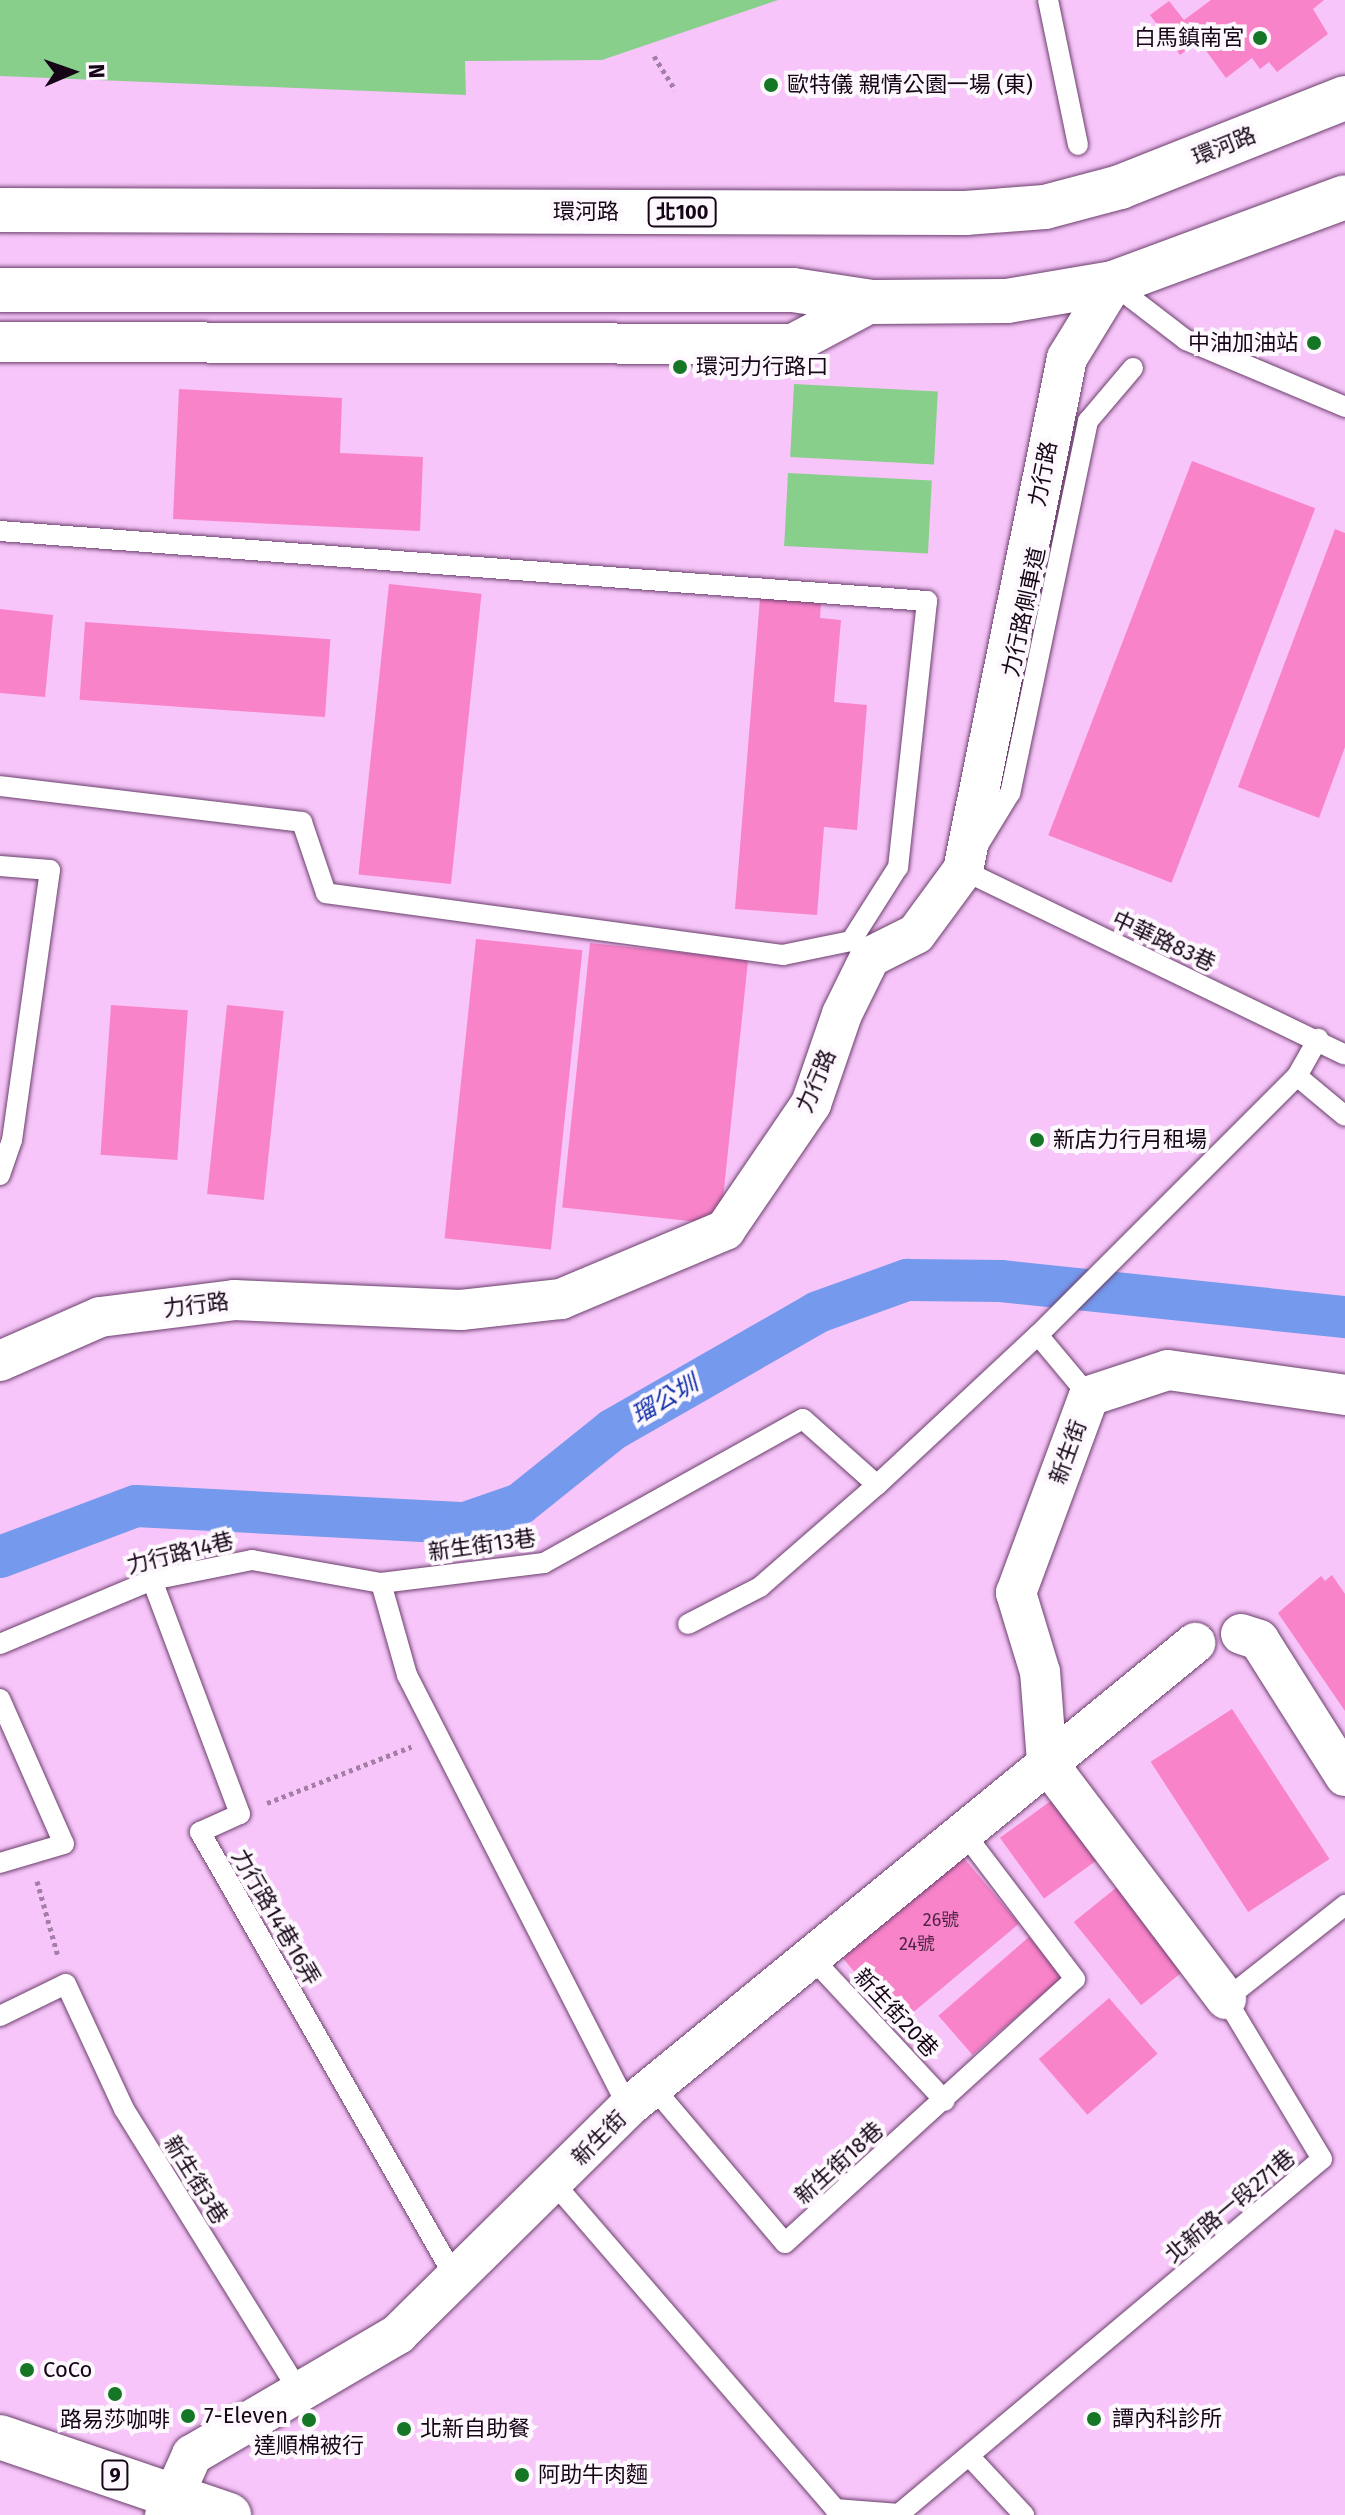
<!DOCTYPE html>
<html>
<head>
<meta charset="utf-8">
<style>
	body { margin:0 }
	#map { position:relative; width:1345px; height:2515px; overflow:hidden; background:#f7c5f9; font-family:"Fira Sans","Noto Sans TC",sans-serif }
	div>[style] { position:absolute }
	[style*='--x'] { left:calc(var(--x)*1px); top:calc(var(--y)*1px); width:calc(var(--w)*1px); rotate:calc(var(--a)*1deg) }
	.green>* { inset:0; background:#89cf8c; transform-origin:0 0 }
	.canal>* { height:42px; margin:-21px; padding:0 21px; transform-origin:21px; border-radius:21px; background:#7499ed }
	.building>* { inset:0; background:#f983c9; transform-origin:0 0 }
	.path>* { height:5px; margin-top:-2.5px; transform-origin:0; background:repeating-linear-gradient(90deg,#a37ea5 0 4px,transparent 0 8px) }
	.roads { filter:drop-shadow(0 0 2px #6b406d) drop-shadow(0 0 2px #6b406d) }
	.lane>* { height:20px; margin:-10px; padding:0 10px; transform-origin:10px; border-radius:10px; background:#fff }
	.street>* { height:40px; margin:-20px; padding:0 20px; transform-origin:20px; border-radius:20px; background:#fff }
	.primary>* { height:44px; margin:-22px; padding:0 22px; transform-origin:22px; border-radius:22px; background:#fff }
	.highway>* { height:44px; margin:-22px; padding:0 22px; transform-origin:22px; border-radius:22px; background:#fff }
	.dots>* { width:22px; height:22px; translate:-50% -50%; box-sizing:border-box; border:4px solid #fdf8fd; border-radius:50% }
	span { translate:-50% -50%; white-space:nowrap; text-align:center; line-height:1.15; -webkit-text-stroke:8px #fdf8fd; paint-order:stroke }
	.number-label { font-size:18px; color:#4e2443 }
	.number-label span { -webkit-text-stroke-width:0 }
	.shield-label span { padding:2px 6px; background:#fdf8fd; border:2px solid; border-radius:6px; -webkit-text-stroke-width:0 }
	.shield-label { font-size:20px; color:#150516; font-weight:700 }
	.poi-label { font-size:22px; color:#150516 }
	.right { translate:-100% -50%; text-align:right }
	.left { translate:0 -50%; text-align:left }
	.street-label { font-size:22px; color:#150516 }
	.water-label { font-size:24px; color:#102fa9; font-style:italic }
	.north { position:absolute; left:32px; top:32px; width:80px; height:80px; -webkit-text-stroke:6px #fdf8fd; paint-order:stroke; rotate:88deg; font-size:22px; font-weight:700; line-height:32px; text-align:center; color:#150516 }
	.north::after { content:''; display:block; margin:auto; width:28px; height:36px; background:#150516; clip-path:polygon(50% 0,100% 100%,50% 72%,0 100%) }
</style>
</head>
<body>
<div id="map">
	<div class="green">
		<div style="clip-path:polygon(0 0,778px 0,602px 60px,465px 61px,466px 95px,0 76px)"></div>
		<div style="left:794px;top:384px;width:144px;height:73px;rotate:3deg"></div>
		<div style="left:788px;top:473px;width:144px;height:73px;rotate:3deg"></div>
	</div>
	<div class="canal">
		<div style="--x:0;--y:1557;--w:145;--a:-20.6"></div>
		<div style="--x:136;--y:1506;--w:329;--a:3"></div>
		<div style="--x:465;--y:1523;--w:58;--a:-19.1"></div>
		<div style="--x:520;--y:1504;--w:118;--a:-38.8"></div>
		<div style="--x:612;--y:1430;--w:237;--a:-29.8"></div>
		<div style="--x:818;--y:1312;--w:95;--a:-19.8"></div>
		<div style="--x:907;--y:1280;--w:94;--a:0.6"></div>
		<div style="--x:1001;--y:1281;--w:346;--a:6"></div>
	</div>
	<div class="building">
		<div style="clip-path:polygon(1211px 0,1324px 0,1313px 9px,1328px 34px,1277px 72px,1269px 62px,1260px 69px,1252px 58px,1226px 78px,1199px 41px,1180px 55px,1150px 15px,1169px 1px,1184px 20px)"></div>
		<div style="clip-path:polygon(179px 389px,342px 398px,340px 453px,423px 457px,420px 531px,173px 519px)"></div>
		<div style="left:1192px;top:461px;width:132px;height:401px;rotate:21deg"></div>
		<div style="clip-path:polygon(1335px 529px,1345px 533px,1345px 747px,1319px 818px,1238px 787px)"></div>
		<div style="left:389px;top:584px;width:93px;height:292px;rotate:6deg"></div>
		<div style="clip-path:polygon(760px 598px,821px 603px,820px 618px,841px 620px,834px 702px,867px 705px,857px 830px,824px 827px,817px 915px,735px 909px)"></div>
		<div style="clip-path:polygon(0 609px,53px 615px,45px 697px,0 693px)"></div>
		<div style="left:85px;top:622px;width:246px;height:78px;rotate:4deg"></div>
		<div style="left:476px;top:939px;width:107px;height:301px;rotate:6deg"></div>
		<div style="left:590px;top:943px;width:159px;height:266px;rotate:6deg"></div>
		<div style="left:111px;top:1005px;width:77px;height:150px;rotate:4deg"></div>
		<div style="left:227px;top:1005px;width:57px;height:190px;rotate:6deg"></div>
		<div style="clip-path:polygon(1332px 1575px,1345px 1594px,1345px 1711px,1278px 1613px,1321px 1576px,1325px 1581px)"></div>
		<div style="left:1232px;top:1709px;width:179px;height:97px;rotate:57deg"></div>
		<div style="left:1063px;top:1792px;width:75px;height:78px;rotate:54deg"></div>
		<div style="left:963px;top:1857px;width:87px;height:157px;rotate:50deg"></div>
		<div style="left:1122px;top:1883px;width:107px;height:62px;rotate:51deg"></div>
		<div style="left:1029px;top:1937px;width:52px;height:120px;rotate:49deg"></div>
		<div style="left:1109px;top:1998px;width:74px;height:93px;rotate:49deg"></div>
	</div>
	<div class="path">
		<div style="--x:654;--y:56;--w:40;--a:58"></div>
		<div style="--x:267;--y:1803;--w:155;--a:-21.3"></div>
		<div style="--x:37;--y:1881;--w:78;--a:74.4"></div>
	</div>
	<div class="roads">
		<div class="lane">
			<div style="--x:1048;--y:0;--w:148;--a:78.3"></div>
			<div style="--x:1113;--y:284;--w:92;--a:37.5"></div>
			<div style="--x:1186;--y:340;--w:173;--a:22.8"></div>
			<div style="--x:1133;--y:368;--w:70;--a:130.3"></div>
			<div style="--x:1088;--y:421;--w:380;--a:101.8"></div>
			<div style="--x:1010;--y:793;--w:90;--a:121.4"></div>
			<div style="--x:963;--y:870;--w:424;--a:25.8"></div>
			<div style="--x:0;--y:531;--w:930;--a:4.32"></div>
			<div style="--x:927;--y:601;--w:268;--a:96.2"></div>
			<div style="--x:898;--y:867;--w:88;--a:122.4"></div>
			<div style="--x:851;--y:941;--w:69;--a:168.4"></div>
			<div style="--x:783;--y:955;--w:461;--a:-172.3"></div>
			<div style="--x:326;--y:893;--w:75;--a:-108.7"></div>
			<div style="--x:302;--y:822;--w:304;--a:-173.2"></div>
			<div style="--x:0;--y:866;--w:50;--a:4.6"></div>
			<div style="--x:50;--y:870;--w:273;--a:98"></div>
			<div style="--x:12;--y:1140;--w:37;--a:109"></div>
			<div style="--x:1297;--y:1076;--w:62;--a:39.8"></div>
			<div style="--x:1038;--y:1335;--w:80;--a:50.1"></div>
			<div style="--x:152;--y:1580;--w:250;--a:69.4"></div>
			<div style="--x:240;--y:1814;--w:44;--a:155.8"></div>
			<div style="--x:200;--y:1832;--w:517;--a:60.21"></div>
			<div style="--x:381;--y:1583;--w:96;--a:74.2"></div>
			<div style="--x:407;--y:1675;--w:485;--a:62.9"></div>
			<div style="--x:688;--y:1624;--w:81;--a:-27.2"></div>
			<div style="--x:760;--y:1587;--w:155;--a:-41.1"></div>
			<div style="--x:0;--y:1644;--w:165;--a:-22.8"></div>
			<div style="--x:152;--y:1580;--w:102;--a:-11.3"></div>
			<div style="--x:252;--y:1560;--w:131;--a:10.1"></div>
			<div style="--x:381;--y:1583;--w:164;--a:-7"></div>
			<div style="--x:544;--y:1563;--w:296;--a:-29.1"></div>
			<div style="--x:803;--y:1419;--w:99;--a:41.7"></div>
			<div style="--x:877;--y:1485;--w:220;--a:-43"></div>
			<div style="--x:1038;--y:1335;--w:366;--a:-45"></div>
			<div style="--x:1297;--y:1076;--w:43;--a:-60.4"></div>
			<div style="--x:0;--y:1699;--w:158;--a:66.2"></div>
			<div style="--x:64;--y:1844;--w:67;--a:163.5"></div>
			<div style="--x:812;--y:1958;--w:195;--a:47.1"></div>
			<div style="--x:0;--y:2016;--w:73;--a:-25.9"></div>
			<div style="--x:66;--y:1984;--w:138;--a:65.1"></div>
			<div style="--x:124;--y:2109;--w:334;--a:58.2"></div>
			<div style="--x:653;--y:2087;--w:204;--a:49.8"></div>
			<div style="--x:785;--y:2243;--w:392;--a:-42.3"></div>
			<div style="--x:1075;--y:1979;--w:182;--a:-127.2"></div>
			<div style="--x:554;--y:2183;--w:430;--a:49.2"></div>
			<div style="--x:835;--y:2509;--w:64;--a:4.5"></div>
			<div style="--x:899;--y:2514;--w:552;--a:-40"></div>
			<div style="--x:1322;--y:2159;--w:187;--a:-121"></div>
			<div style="--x:1226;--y:1999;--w:152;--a:-38.3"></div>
			<div style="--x:971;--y:2458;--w:78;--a:47.1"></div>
		</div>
		<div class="street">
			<div style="--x:0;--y:342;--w:793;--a:0.14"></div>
			<div style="--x:793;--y:344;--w:89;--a:-28"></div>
			<div style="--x:0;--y:1361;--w:109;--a:-23.7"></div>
			<div style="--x:100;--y:1317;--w:135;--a:-7.2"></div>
			<div style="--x:234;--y:1300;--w:227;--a:2.5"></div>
			<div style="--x:461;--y:1310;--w:101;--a:-6.3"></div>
			<div style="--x:561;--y:1299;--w:178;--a:-22.8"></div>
			<div style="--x:725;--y:1230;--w:153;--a:-55.7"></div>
			<div style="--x:811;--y:1104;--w:95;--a:-71"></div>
			<div style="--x:842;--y:1014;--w:64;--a:-63.8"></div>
			<div style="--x:870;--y:957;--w:51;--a:-26.6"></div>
			<div style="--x:916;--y:934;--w:79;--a:-53.7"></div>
			<div style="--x:963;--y:870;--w:522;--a:-78.52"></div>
			<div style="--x:1067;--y:358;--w:88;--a:-58.5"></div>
			<div style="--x:1241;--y:1634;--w:19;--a:18"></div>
			<div style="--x:1259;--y:1640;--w:161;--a:57.7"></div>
			<div style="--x:1226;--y:1999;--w:297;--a:-127.1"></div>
			<div style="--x:1047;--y:1762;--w:90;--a:-94.4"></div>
			<div style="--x:1040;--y:1672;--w:83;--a:-106.9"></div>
			<div style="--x:1016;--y:1593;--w:210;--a:-69.7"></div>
			<div style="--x:1089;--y:1396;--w:83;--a:-18.2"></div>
			<div style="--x:1168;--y:1370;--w:179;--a:8"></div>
			<div style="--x:165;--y:2515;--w:66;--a:-65.8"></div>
			<div style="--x:192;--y:2455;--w:239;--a:-30.4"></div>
			<div style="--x:398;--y:2334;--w:323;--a:-44.6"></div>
			<div style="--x:628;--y:2107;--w:733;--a:-39.29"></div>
		</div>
		<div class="primary">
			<div style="--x:0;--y:2437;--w:242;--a:18.8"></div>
		</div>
		<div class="highway">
			<div style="--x:0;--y:210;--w:965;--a:0.18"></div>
			<div style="--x:965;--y:213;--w:80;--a:-4.3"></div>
			<div style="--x:1045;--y:207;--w:78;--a:-14.9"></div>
			<div style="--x:1120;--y:187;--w:242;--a:-21.6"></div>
			<div style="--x:0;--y:290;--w:793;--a:0"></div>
			<div style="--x:793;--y:290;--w:80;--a:8.6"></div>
			<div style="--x:872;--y:302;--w:135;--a:-0.4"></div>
			<div style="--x:1007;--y:301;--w:108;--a:-9.6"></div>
			<div style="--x:1113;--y:283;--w:247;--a:-20.3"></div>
		</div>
	</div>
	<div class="dots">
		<div style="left:1260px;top:38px;background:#157626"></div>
		<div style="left:771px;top:85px;background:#157626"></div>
		<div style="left:1314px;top:343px;background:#157626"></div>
		<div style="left:680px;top:367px;background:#157626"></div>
		<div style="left:1037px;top:1140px;background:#157626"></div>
		<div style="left:27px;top:2370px;background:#157626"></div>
		<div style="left:115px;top:2394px;background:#157626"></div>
		<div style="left:188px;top:2416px;background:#157626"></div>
		<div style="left:1094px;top:2419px;background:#157626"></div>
		<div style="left:309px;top:2420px;background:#157626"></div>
		<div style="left:404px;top:2429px;background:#157626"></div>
		<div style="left:522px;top:2475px;background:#157626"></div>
	</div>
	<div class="number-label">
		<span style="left:941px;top:1920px">26號</span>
		<span style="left:917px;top:1944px">24號</span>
	</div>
	<div class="shield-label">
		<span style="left:682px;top:212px">北100</span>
		<span style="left:115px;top:2475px">9</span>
	</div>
	<div class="poi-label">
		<span class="right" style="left:1244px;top:38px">白馬鎮南宮</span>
		<span class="left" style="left:787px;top:85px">歐特儀 親情公園一場 (東)</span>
		<span class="right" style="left:1298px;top:343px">中油加油站</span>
		<span class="left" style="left:696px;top:367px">環河力行路口</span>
		<span class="left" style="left:1053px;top:1140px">新店力行月租場</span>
		<span class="left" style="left:43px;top:2370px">CoCo</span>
		<span class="left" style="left:204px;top:2416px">7-Eleven</span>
		<span class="left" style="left:1112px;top:2419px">譚內科診所</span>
		<span style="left:115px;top:2420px">路易莎咖啡</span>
		<span class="left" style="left:420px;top:2429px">北新自助餐</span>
		<span style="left:309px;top:2446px">達順棉被行</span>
		<span class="left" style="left:538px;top:2475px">阿助牛肉麵</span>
	</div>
	<div class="street-label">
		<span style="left:1224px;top:146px;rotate:-22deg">環河路</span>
		<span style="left:586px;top:212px">環河路</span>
		<span style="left:1043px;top:474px;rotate:-79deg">力行路</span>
		<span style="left:1024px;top:612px;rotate:-78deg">力行路側車道</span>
		<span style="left:1164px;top:941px;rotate:25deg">中華路83巷</span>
		<span style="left:816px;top:1081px;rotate:-67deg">力行路</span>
		<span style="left:196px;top:1305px;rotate:-7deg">力行路</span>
		<span style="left:1068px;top:1452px;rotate:-70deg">新生街</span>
		<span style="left:482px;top:1545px;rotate:-8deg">新生街13巷</span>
		<span style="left:180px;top:1553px;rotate:-14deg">力行路14巷</span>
		<span style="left:276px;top:1917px;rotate:60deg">力行路14巷16弄</span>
		<span style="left:896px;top:2013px;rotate:47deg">新生街20巷</span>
		<span style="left:599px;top:2138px;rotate:-45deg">新生街</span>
		<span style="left:839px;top:2163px;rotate:-42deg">新生街18巷</span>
		<span style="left:196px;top:2180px;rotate:58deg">新生街3巷</span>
		<span style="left:1230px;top:2206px;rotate:-40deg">北新路一段271巷</span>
	</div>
	<div class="water-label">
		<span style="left:665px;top:1400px;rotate:-30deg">瑠公圳</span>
	</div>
	<div class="north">N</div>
</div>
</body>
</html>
